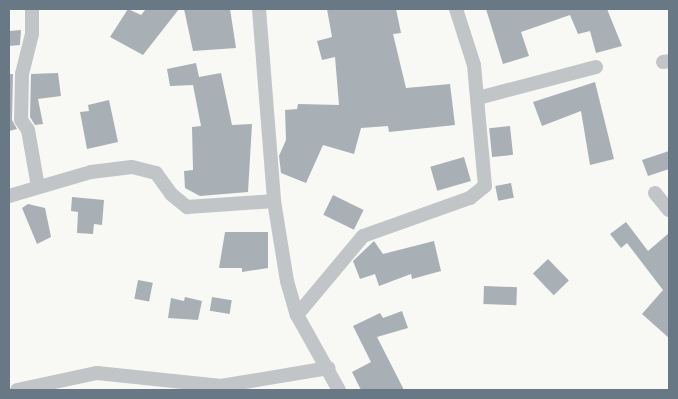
<!DOCTYPE html>
<html>
<head>
<meta charset="utf-8">
<style>
	body { margin:0 }
	#map { position:relative; width:678px; height:399px; overflow:hidden; background:#f8f8f5; font-family:Overpass,sans-serif }
	div>[style] { position:absolute }
	[style*='--x'] { left:calc(var(--x)*1px); top:calc(var(--y)*1px); width:calc(var(--w)*1px); rotate:calc(var(--a)*1deg) }
	.building>* { inset:0; background:#a8b0b5; transform-origin:0 0 }
	.street>* { height:14px; margin:-7px; padding:0 7px; transform-origin:7px; border-radius:7px; background:#c1c5c8 }
	span { translate:-50% -50%; white-space:nowrap; text-align:center; line-height:1.15; -webkit-text-stroke:5px #fff; paint-order:stroke }
	.frame { position:absolute; inset:0; border:10px solid #687884; pointer-events:none }
</style>
</head>
<body>
<div id="map">
	<div class="building">
		<div style="clip-path:polygon(128px 9px,141px 15px,146px 9px,179px 9px,143px 55px,110px 37px)"></div>
		<div style="clip-path:polygon(184px 9px,230px 9px,236px 48px,193px 51px)"></div>
		<div style="clip-path:polygon(327px 9px,396px 9px,401px 33px,393px 34px,406px 88px,450px 84px,455px 125px,389px 132px,388px 126px,361px 128px,354px 154px,323px 145px,306px 183px,281px 173px,279px 156px,286px 140px,285px 110px,297px 109px,298px 104px,339px 105px,335px 57px,322px 60px,317px 41px,332px 37px)"></div>
		<div style="clip-path:polygon(486px 9px,607px 9px,622px 46px,596px 53px,590px 31px,578px 34px,570px 15px,521px 32px,529px 56px,503px 64px)"></div>
		<div style="clip-path:polygon(21px 30px,20px 45px,9px 46px,9px 31px)"></div>
		<div style="clip-path:polygon(196px 63px,199px 77px,221px 73px,232px 125px,252px 124px,248px 192px,200px 196px,185px 188px,184px 171px,193px 170px,192px 127px,201px 126px,193px 85px,170px 86px,167px 69px)"></div>
		<div style="clip-path:polygon(58px 73px,61px 96px,38px 99px,43px 124px,35px 125px,30px 117px,31px 74px)"></div>
		<div style="clip-path:polygon(9px 74px,13px 74px,12px 120px,17px 129px,9px 131px)"></div>
		<div style="clip-path:polygon(595px 82px,614px 159px,590px 165px,581px 111px,542px 126px,533px 102px)"></div>
		<div style="clip-path:polygon(109px 100px,118px 142px,87px 149px,80px 112px,89px 111px,88px 105px)"></div>
		<div style="left:510px;top:126px;width:29px;height:21px;rotate:84deg"></div>
		<div style="clip-path:polygon(669px 151px,669px 169px,648px 176px,642px 160px)"></div>
		<div style="left:464px;top:157px;width:25px;height:35px;rotate:74deg"></div>
		<div style="left:511px;top:183px;width:15px;height:16px;rotate:79deg"></div>
		<div style="left:333px;top:195px;width:34px;height:22px;rotate:26deg"></div>
		<div style="clip-path:polygon(72px 197px,104px 200px,102px 225px,94px 224px,93px 234px,77px 233px,78px 212px,71px 211px)"></div>
		<div style="clip-path:polygon(28px 204px,45px 208px,51px 237px,37px 244px,22px 208px)"></div>
		<div style="clip-path:polygon(626px 222px,648px 251px,669px 233px,669px 338px,642px 314px,663px 290px,627px 243px,621px 248px,610px 234px)"></div>
		<div style="clip-path:polygon(225px 232px,268px 232px,268px 268px,242px 272px,242px 268px,219px 268px)"></div>
		<div style="clip-path:polygon(374px 241px,383px 254px,434px 241px,441px 271px,412px 279px,411px 274px,379px 286px,375px 274px,360px 279px,353px 261px)"></div>
		<div style="left:548px;top:259px;width:30px;height:21px;rotate:46deg"></div>
		<div style="left:138px;top:280px;width:15px;height:19px;rotate:11deg"></div>
		<div style="left:484px;top:286px;width:33px;height:18px;rotate:2deg"></div>
		<div style="clip-path:polygon(185px 297px,202px 301px,198px 320px,168px 318px,171px 298px,184px 301px)"></div>
		<div style="left:212px;top:297px;width:20px;height:14px;rotate:9deg"></div>
		<div style="clip-path:polygon(402px 311px,408px 328px,377px 337px,404px 390px,361px 390px,352px 372px,371px 362px,353px 326px,380px 313px,383px 318px)"></div>
	</div>
	<div class="street">
		<div style="--x:32;--y:9;--w:25;--a:90"></div>
		<div style="--x:32;--y:34;--w:41;--a:104"></div>
		<div style="--x:22;--y:74;--w:46;--a:91.2"></div>
		<div style="--x:21;--y:120;--w:12;--a:55"></div>
		<div style="--x:28;--y:130;--w:58;--a:80"></div>
		<div style="--x:259;--y:9;--w:193;--a:85.5"></div>
		<div style="--x:274;--y:201;--w:81;--a:80.8"></div>
		<div style="--x:287;--y:281;--w:35;--a:74"></div>
		<div style="--x:297;--y:315;--w:86;--a:60.8"></div>
		<div style="--x:663;--y:62;--w:6;--a:-9"></div>
		<div style="--x:478;--y:98;--w:122;--a:-14.7"></div>
		<div style="--x:655;--y:193;--w:22;--a:51"></div>
		<div style="--x:9;--y:196;--w:85;--a:-16.3"></div>
		<div style="--x:91;--y:172;--w:41;--a:-7"></div>
		<div style="--x:132;--y:167;--w:25;--a:14"></div>
		<div style="--x:156;--y:173;--w:26;--a:54"></div>
		<div style="--x:171;--y:194;--w:21;--a:39"></div>
		<div style="--x:187;--y:207;--w:87;--a:-3.9"></div>
		<div style="--x:297;--y:315;--w:103;--a:-50.1"></div>
		<div style="--x:363;--y:236;--w:114;--a:-19.6"></div>
		<div style="--x:470;--y:198;--w:19;--a:-39"></div>
		<div style="--x:485;--y:186;--w:121;--a:-95.2"></div>
		<div style="--x:474;--y:65;--w:59;--a:-107.8"></div>
		<div style="--x:17;--y:390;--w:82;--a:-12"></div>
		<div style="--x:97;--y:373;--w:125;--a:6"></div>
		<div style="--x:221;--y:386;--w:109;--a:-9.5"></div>
	</div>
	<div class="frame"></div>
</div>
</body>
</html>
